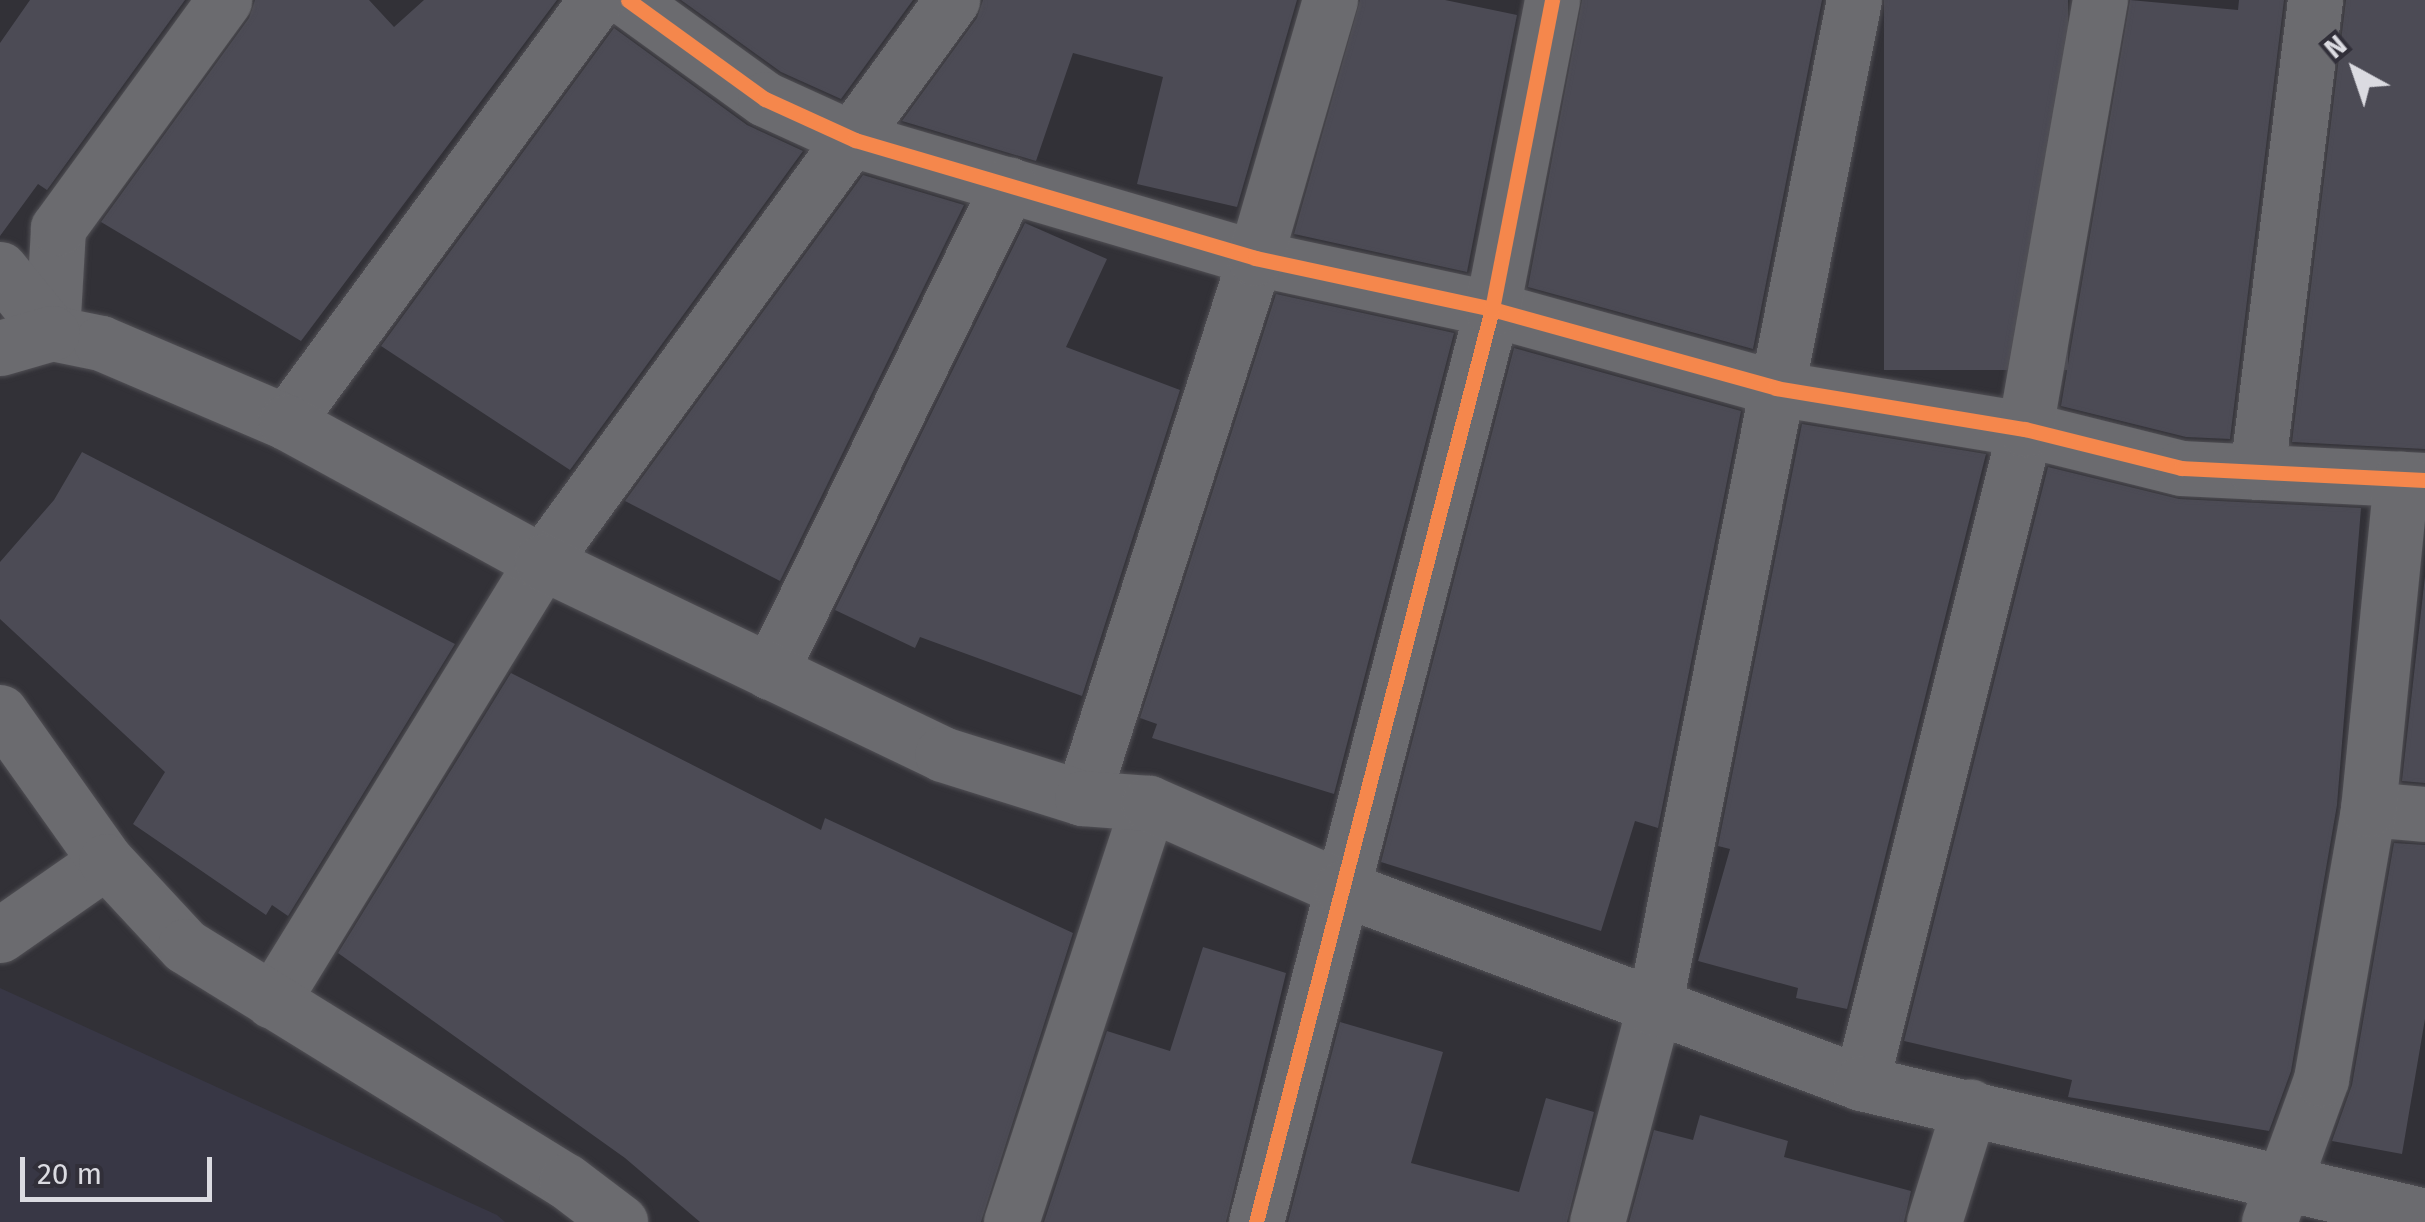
<!DOCTYPE html>
<html>
<head>
<meta charset="utf-8">
<style>
	body { margin:0 }
	#map { position:relative; width:2425px; height:1222px; overflow:hidden; background:#323137; font-family:"Fira Sans",sans-serif }
	div>[style] { position:absolute }
	[style*='--x'] { left:calc(var(--x)*1px); top:calc(var(--y)*1px); width:calc(var(--w)*1px); rotate:calc(var(--a)*1deg) }
	.built>* { inset:0; background:#383745 }
	.building>* { inset:0; background:#4c4b55; transform-origin:0 0 }
	.roads { filter:drop-shadow(0 0 2px #515055) drop-shadow(0 0 2px #515055) }
	.minor>* { height:55px; margin:-27.5px; padding:0 27.5px; transform-origin:27.5px; border-radius:27.5px; background:#6b6b6f }
	.tertiary>* { height:55px; margin:-27.5px; padding:0 27.5px; transform-origin:27.5px; border-radius:27.5px; background:#6b6b6f }
	.secondary>* { height:55px; margin:-27.5px; padding:0 27.5px; transform-origin:27.5px; border-radius:27.5px; background:#6b6b6f }
	.cycleway>* { height:15px; margin:-7.5px; padding:0 7.5px; transform-origin:7.5px; border-radius:7.5px; background:#f5874c }
	span { translate:-50% -50%; white-space:nowrap; text-align:center; line-height:1.15; -webkit-text-stroke:10px #312f39; paint-order:stroke }
	.north { position:absolute; left:2305px; top:20px; width:100px; height:100px; -webkit-text-stroke:8px #312f39; paint-order:stroke; rotate:320deg; font-size:28px; font-weight:700; line-height:40px; text-align:center; color:#dbdbe1 }
	.north::after { content:''; display:block; margin:auto; width:35px; height:45px; background:#dbdbe1; clip-path:polygon(50% 0,100% 100%,50% 72%,0 100%) }
	.scale { position:absolute; left:20px; top:1157px; width:192px; height:45px; box-sizing:border-box; border:5px solid #dbdbe1; border-top:0; padding-left:12px; font-size:30px; line-height:35px; white-space:nowrap; color:#dbdbe1; -webkit-text-stroke:8px #312f39; paint-order:stroke }
</style>
</head>
<body>
<div id="map">
	<div class="built">
		<div style="clip-path:polygon(0 988px,497px 1215px,505px 1222px,0 1222px)"></div>
	</div>
	<div class="building">
		<div style="clip-path:polygon(30px 0,185px 0,47px 190px,38px 184px,0 236px,0 43px)"></div>
		<div style="clip-path:polygon(255px 0,369px 0,394px 27px,424px 0,557px 0,301px 341px,101px 222px,249px 18px)"></div>
		<div style="clip-path:polygon(681px 0,913px 0,841px 99px,781px 72px)"></div>
		<div style="clip-path:polygon(983px 0,1297px 0,1237px 207px,1137px 184px,1163px 77px,1073px 53px,1036px 161px,902px 121px,977px 18px)"></div>
		<div style="clip-path:polygon(1360px 0,1445px 0,1517px 15px,1467px 272px,1294px 234px)"></div>
		<div style="clip-path:polygon(1582px 0,1822px 0,1753px 349px,1528px 287px)"></div>
		<div style="left:1884px;top:0;width:184px;height:370px"></div>
		<div style="clip-path:polygon(2130px 0,2238px 10px,2239px 0,2284px 0,2230px 439px,2186px 437px,2061px 406px)"></div>
		<div style="clip-path:polygon(2346px 0,2425px 0,2425px 449px,2292px 442px)"></div>
		<div style="clip-path:polygon(614px 28px,747px 125px,803px 151px,570px 470px,381px 346px)"></div>
		<div style="clip-path:polygon(863px 175px,964px 205px,780px 581px,625px 501px)"></div>
		<div style="clip-path:polygon(1025px 223px,1107px 259px,1066px 347px,1180px 390px,1082px 696px,920px 637px,915px 648px,835px 610px)"></div>
		<div style="clip-path:polygon(1276px 294px,1454px 333px,1334px 794px,1152px 738px,1157px 724px,1140px 718px)"></div>
		<div style="clip-path:polygon(1514px 348px,1741px 411px,1658px 828px,1635px 821px,1601px 931px,1381px 862px)"></div>
		<div style="clip-path:polygon(1802px 424px,1986px 454px,1847px 1009px,1796px 998px,1798px 988px,1698px 961px,1730px 849px,1718px 846px)"></div>
		<div style="clip-path:polygon(82px 452px,455px 644px,288px 916px,272px 905px,266px 915px,133px 824px,165px 772px,0 619px,0 562px,54px 500px)"></div>
		<div style="clip-path:polygon(2048px 467px,2179px 499px,2361px 508px,2337px 805px,2291px 1071px,2269px 1131px,2068px 1097px,2072px 1080px,1904px 1041px)"></div>
		<div style="clip-path:polygon(2425px 576px,2425px 783px,2402px 781px)"></div>
		<div style="clip-path:polygon(511px 673px,821px 830px,825px 818px,1073px 933px,981px 1222px,700px 1222px,625px 1158px,338px 953px)"></div>
		<div style="clip-path:polygon(2394px 843px,2425px 845px,2425px 1019px,2402px 1154px,2332px 1141px,2352px 1085px)"></div>
		<div style="clip-path:polygon(1203px 947px,1286px 973px,1226px 1222px,1044px 1222px,1107px 1031px,1170px 1051px)"></div>
		<div style="clip-path:polygon(1340px 1022px,1443px 1052px,1411px 1163px,1519px 1192px,1546px 1098px,1594px 1112px,1567px 1222px,1288px 1222px)"></div>
		<div style="clip-path:polygon(1700px 1115px,1788px 1141px,1784px 1157px,1911px 1191px,1904px 1222px,1629px 1222px,1654px 1130px,1693px 1140px)"></div>
	</div>
	<div class="roads">
		<div class="minor">
			<div style="--x:628;--y:0;--w:169;--a:35.9"></div>
			<div style="--x:765;--y:99;--w:99;--a:24.5"></div>
			<div style="--x:855;--y:140;--w:417;--a:16.4"></div>
			<div style="--x:1255;--y:258;--w:242;--a:12.1"></div>
			<div style="--x:1492;--y:309;--w:295;--a:15.5"></div>
			<div style="--x:1776;--y:388;--w:252;--a:9.4"></div>
			<div style="--x:2025;--y:429;--w:161;--a:14"></div>
			<div style="--x:2181;--y:468;--w:244;--a:2.8"></div>
			<div style="--x:52;--y:333;--w:105;--a:-86.7"></div>
			<div style="--x:58;--y:228;--w:282;--a:-53.9"></div>
			<div style="--x:286;--y:422;--w:524;--a:-53.7"></div>
			<div style="--x:2257;--y:472;--w:476;--a:-83"></div>
			<div style="--x:770;--y:672;--w:543;--a:-63.91"></div>
			<div style="--x:1082;--y:798;--w:567;--a:-72.24"></div>
			<div style="--x:1255;--y:258;--w:269;--a:-73.8"></div>
			<div style="--x:2368;--y:809;--w:57;--a:5"></div>
			<div style="--x:0;--y:935;--w:129;--a:-34.9"></div>
			<div style="--x:272;--y:1001;--w:515;--a:-58.41"></div>
			<div style="--x:542;--y:562;--w:696;--a:-53.89"></div>
			<div style="--x:1861;--y:1083;--w:674;--a:-75.92"></div>
			<div style="--x:2025;--y:429;--w:436;--a:-80.1"></div>
			<div style="--x:1011;--y:1222;--w:441;--a:-71.8"></div>
			<div style="--x:1256;--y:1222;--w:943;--a:-75.51"></div>
			<div style="--x:1492;--y:309;--w:315;--a:-79"></div>
			<div style="--x:1597;--y:1222;--w:221;--a:-75.1"></div>
			<div style="--x:1654;--y:1008;--w:1028;--a:-78.78"></div>
			<div style="--x:1934;--y:1222;--w:121;--a:-72.8"></div>
			<div style="--x:2269;--y:1222;--w:152;--a:-70"></div>
			<div style="--x:2321;--y:1079;--w:274;--a:-80.1"></div>
			<div style="--x:2368;--y:809;--w:332;--a:-84.3"></div>
		</div>
		<div class="tertiary">
			<div style="--x:0;--y:712;--w:183;--a:54.6"></div>
			<div style="--x:106;--y:861;--w:116;--a:47.1"></div>
			<div style="--x:185;--y:946;--w:448;--a:31.7"></div>
			<div style="--x:566;--y:1181;--w:68;--a:37.2"></div>
		</div>
		<div class="secondary">
			<div style="--x:0;--y:269;--w:82;--a:50.9"></div>
			<div style="--x:52;--y:333;--w:50;--a:11.5"></div>
			<div style="--x:101;--y:343;--w:201;--a:23.1"></div>
			<div style="--x:286;--y:422;--w:292;--a:28.7"></div>
			<div style="--x:542;--y:562;--w:444;--a:25.6"></div>
			<div style="--x:942;--y:754;--w:147;--a:17.4"></div>
			<div style="--x:1082;--y:798;--w:67;--a:4.3"></div>
			<div style="--x:1149;--y:803;--w:211;--a:23.8"></div>
			<div style="--x:1342;--y:888;--w:554;--a:20.59"></div>
			<div style="--x:1861;--y:1083;--w:579;--a:13.27"></div>
			<div style="--x:0;--y:348;--w:54;--a:-16.1"></div>
		</div>
	</div>
	<div class="cycleway">
		<div style="--x:628;--y:0;--w:169;--a:35.9"></div>
		<div style="--x:765;--y:99;--w:99;--a:24.5"></div>
		<div style="--x:855;--y:140;--w:417;--a:16.4"></div>
		<div style="--x:1255;--y:258;--w:242;--a:12.1"></div>
		<div style="--x:1492;--y:309;--w:295;--a:15.5"></div>
		<div style="--x:1776;--y:388;--w:252;--a:9.4"></div>
		<div style="--x:2025;--y:429;--w:161;--a:14"></div>
		<div style="--x:2181;--y:468;--w:244;--a:2.8"></div>
		<div style="--x:1256;--y:1222;--w:943;--a:-75.51"></div>
		<div style="--x:1492;--y:309;--w:315;--a:-79"></div>
	</div>
	<div class="north">N</div>
	<div class="scale">20 m</div>
</div>
</body>
</html>
